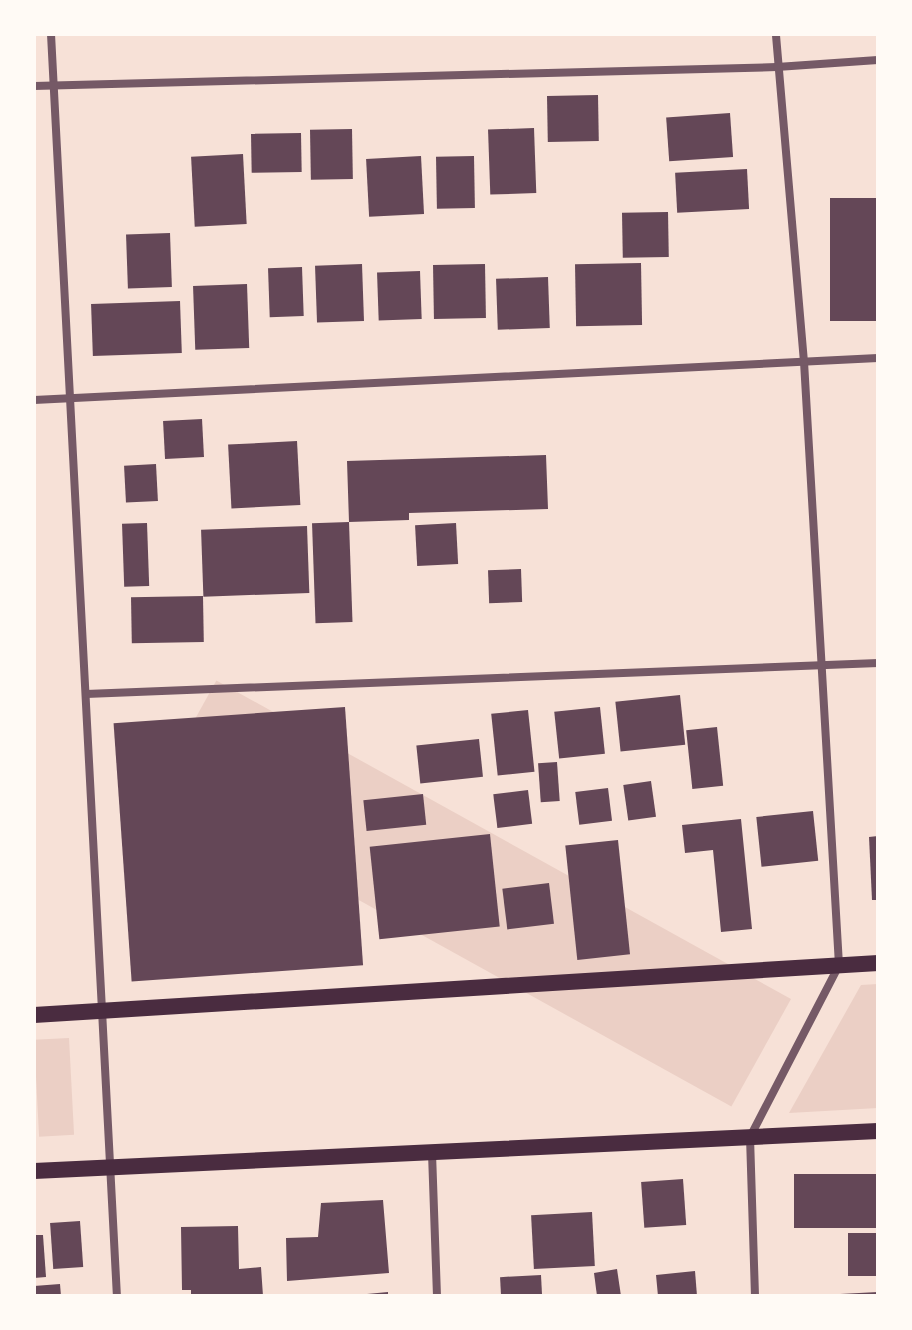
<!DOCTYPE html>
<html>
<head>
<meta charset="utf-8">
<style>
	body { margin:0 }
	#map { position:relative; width:912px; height:1330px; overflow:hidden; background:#f7e1d7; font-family:"Varela Round",sans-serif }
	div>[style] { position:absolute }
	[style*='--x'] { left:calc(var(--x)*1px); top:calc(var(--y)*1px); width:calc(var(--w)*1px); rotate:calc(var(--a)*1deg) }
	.green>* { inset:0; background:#ebcfc5; transform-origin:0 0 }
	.building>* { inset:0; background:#644757; transform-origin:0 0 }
	.minor>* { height:8px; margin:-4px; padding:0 4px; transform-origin:4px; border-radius:4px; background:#755966 }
	.secondary>* { height:16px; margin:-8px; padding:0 8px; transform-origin:8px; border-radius:8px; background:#4a2c40 }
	span { translate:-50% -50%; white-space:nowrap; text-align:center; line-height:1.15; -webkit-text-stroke:7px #fffaf5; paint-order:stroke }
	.frame { position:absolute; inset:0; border:36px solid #fffaf5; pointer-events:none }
</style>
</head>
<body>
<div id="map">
	<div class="green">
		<div style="clip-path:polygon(878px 984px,878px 1108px,789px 1113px,861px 985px)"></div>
		<div style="left:791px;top:999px;width:123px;height:657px;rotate:119deg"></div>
		<div style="left:69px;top:1038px;width:97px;height:35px;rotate:87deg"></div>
	</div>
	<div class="building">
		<div style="left:598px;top:95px;width:46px;height:51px;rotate:89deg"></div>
		<div style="left:730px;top:113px;width:44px;height:64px;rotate:86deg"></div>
		<div style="left:534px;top:128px;width:65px;height:46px;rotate:88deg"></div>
		<div style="left:352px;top:129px;width:50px;height:42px;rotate:89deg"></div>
		<div style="left:301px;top:133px;width:39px;height:50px;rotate:89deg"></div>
		<div style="left:243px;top:154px;width:70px;height:52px;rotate:87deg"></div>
		<div style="left:421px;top:156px;width:58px;height:55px;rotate:87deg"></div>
		<div style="left:474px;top:156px;width:52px;height:38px;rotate:89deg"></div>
		<div style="left:747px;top:169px;width:40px;height:72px;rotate:87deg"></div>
		<div style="left:878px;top:198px;width:123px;height:48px;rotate:90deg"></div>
		<div style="left:668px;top:212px;width:45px;height:46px;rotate:89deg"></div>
		<div style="left:170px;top:233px;width:54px;height:44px;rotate:88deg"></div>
		<div style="left:641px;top:263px;width:62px;height:66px;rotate:89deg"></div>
		<div style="left:362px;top:264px;width:57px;height:47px;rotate:88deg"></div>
		<div style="left:485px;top:264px;width:54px;height:52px;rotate:89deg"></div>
		<div style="left:302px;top:267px;width:49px;height:34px;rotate:88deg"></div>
		<div style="left:420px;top:271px;width:48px;height:43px;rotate:88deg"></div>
		<div style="left:548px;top:277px;width:51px;height:52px;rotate:88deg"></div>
		<div style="left:247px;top:284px;width:64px;height:54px;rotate:88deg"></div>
		<div style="left:180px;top:301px;width:52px;height:89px;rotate:88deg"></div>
		<div style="left:202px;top:419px;width:38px;height:39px;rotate:87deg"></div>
		<div style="left:297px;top:441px;width:64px;height:69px;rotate:87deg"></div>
		<div style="clip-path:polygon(546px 455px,548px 509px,409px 513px,409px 520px,349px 522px,347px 461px)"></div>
		<div style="left:156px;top:464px;width:37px;height:32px;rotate:87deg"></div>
		<div style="left:349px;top:522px;width:100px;height:37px;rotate:88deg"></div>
		<div style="left:147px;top:523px;width:63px;height:25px;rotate:88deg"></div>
		<div style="left:456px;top:523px;width:41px;height:41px;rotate:87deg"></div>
		<div style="left:307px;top:526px;width:67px;height:106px;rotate:88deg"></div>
		<div style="left:521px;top:569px;width:33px;height:33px;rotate:88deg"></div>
		<div style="left:203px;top:596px;width:46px;height:72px;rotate:89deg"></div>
		<div style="left:680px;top:695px;width:50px;height:65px;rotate:84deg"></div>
		<div style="left:345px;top:707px;width:259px;height:232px;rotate:86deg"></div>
		<div style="left:600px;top:707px;width:47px;height:46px;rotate:84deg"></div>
		<div style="left:528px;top:710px;width:62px;height:37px;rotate:84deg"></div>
		<div style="left:717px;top:727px;width:59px;height:31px;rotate:84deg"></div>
		<div style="left:479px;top:739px;width:38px;height:63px;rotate:84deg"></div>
		<div style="left:557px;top:762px;width:39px;height:19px;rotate:86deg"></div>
		<div style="left:651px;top:781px;width:36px;height:28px;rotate:82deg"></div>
		<div style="left:608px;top:788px;width:33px;height:33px;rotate:83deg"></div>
		<div style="left:528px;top:790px;width:34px;height:35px;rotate:83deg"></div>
		<div style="left:423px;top:794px;width:31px;height:60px;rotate:84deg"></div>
		<div style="left:813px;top:811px;width:50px;height:57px;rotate:84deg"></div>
		<div style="clip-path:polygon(741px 819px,752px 929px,721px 932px,713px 850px,685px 853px,682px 825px)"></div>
		<div style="left:490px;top:834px;width:93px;height:121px;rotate:84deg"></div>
		<div style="clip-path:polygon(878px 836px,878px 900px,872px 900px,869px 837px)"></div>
		<div style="left:618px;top:840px;width:115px;height:53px;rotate:84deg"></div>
		<div style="left:549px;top:883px;width:41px;height:47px;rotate:83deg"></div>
		<div style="left:878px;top:1174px;width:54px;height:84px;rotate:90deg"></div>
		<div style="left:683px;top:1179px;width:46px;height:42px;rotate:86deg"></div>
		<div style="clip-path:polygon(383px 1200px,389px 1273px,287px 1281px,286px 1238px,318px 1237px,321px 1203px)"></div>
		<div style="left:592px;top:1212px;width:54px;height:61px;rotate:87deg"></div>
		<div style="left:80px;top:1221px;width:46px;height:30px;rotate:86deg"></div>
		<div style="clip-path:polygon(238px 1226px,239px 1269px,261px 1267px,263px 1296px,191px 1296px,191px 1290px,182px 1290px,181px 1227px)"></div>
		<div style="left:878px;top:1233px;width:43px;height:30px;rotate:90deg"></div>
		<div style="clip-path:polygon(34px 1235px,43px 1235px,46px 1277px,34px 1278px)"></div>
		<div style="clip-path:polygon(617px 1269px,621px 1296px,597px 1296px,594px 1273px)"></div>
		<div style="clip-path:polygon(695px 1271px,697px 1296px,658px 1296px,656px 1275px)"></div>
		<div style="left:541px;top:1275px;width:21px;height:41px;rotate:87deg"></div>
		<div style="clip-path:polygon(60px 1284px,61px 1296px,34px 1296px,34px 1286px)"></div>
		<div style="clip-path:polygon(388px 1292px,388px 1296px,367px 1296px,367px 1294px)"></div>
		<div style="clip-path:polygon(878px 1292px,878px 1296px,840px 1296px,840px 1294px)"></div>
	</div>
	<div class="minor">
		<div style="--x:51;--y:34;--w:1264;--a:87.01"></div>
		<div style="--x:34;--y:86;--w:743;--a:-1.46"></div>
		<div style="--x:777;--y:67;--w:101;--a:-4"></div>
		<div style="--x:34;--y:400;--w:845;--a:-2.85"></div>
		<div style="--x:86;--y:694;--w:793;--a:-2.24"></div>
		<div style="--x:432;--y:1153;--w:143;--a:88"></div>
		<div style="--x:755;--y:1296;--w:159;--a:-91.8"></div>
		<div style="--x:750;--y:1137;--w:194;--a:-62.6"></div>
		<div style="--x:839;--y:965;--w:604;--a:-93.32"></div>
		<div style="--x:804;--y:362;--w:329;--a:-94.9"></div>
	</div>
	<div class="secondary">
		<div style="--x:34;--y:1015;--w:846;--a:-3.53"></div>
		<div style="--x:34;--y:1171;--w:845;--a:-2.71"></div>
	</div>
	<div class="frame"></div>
</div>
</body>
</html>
